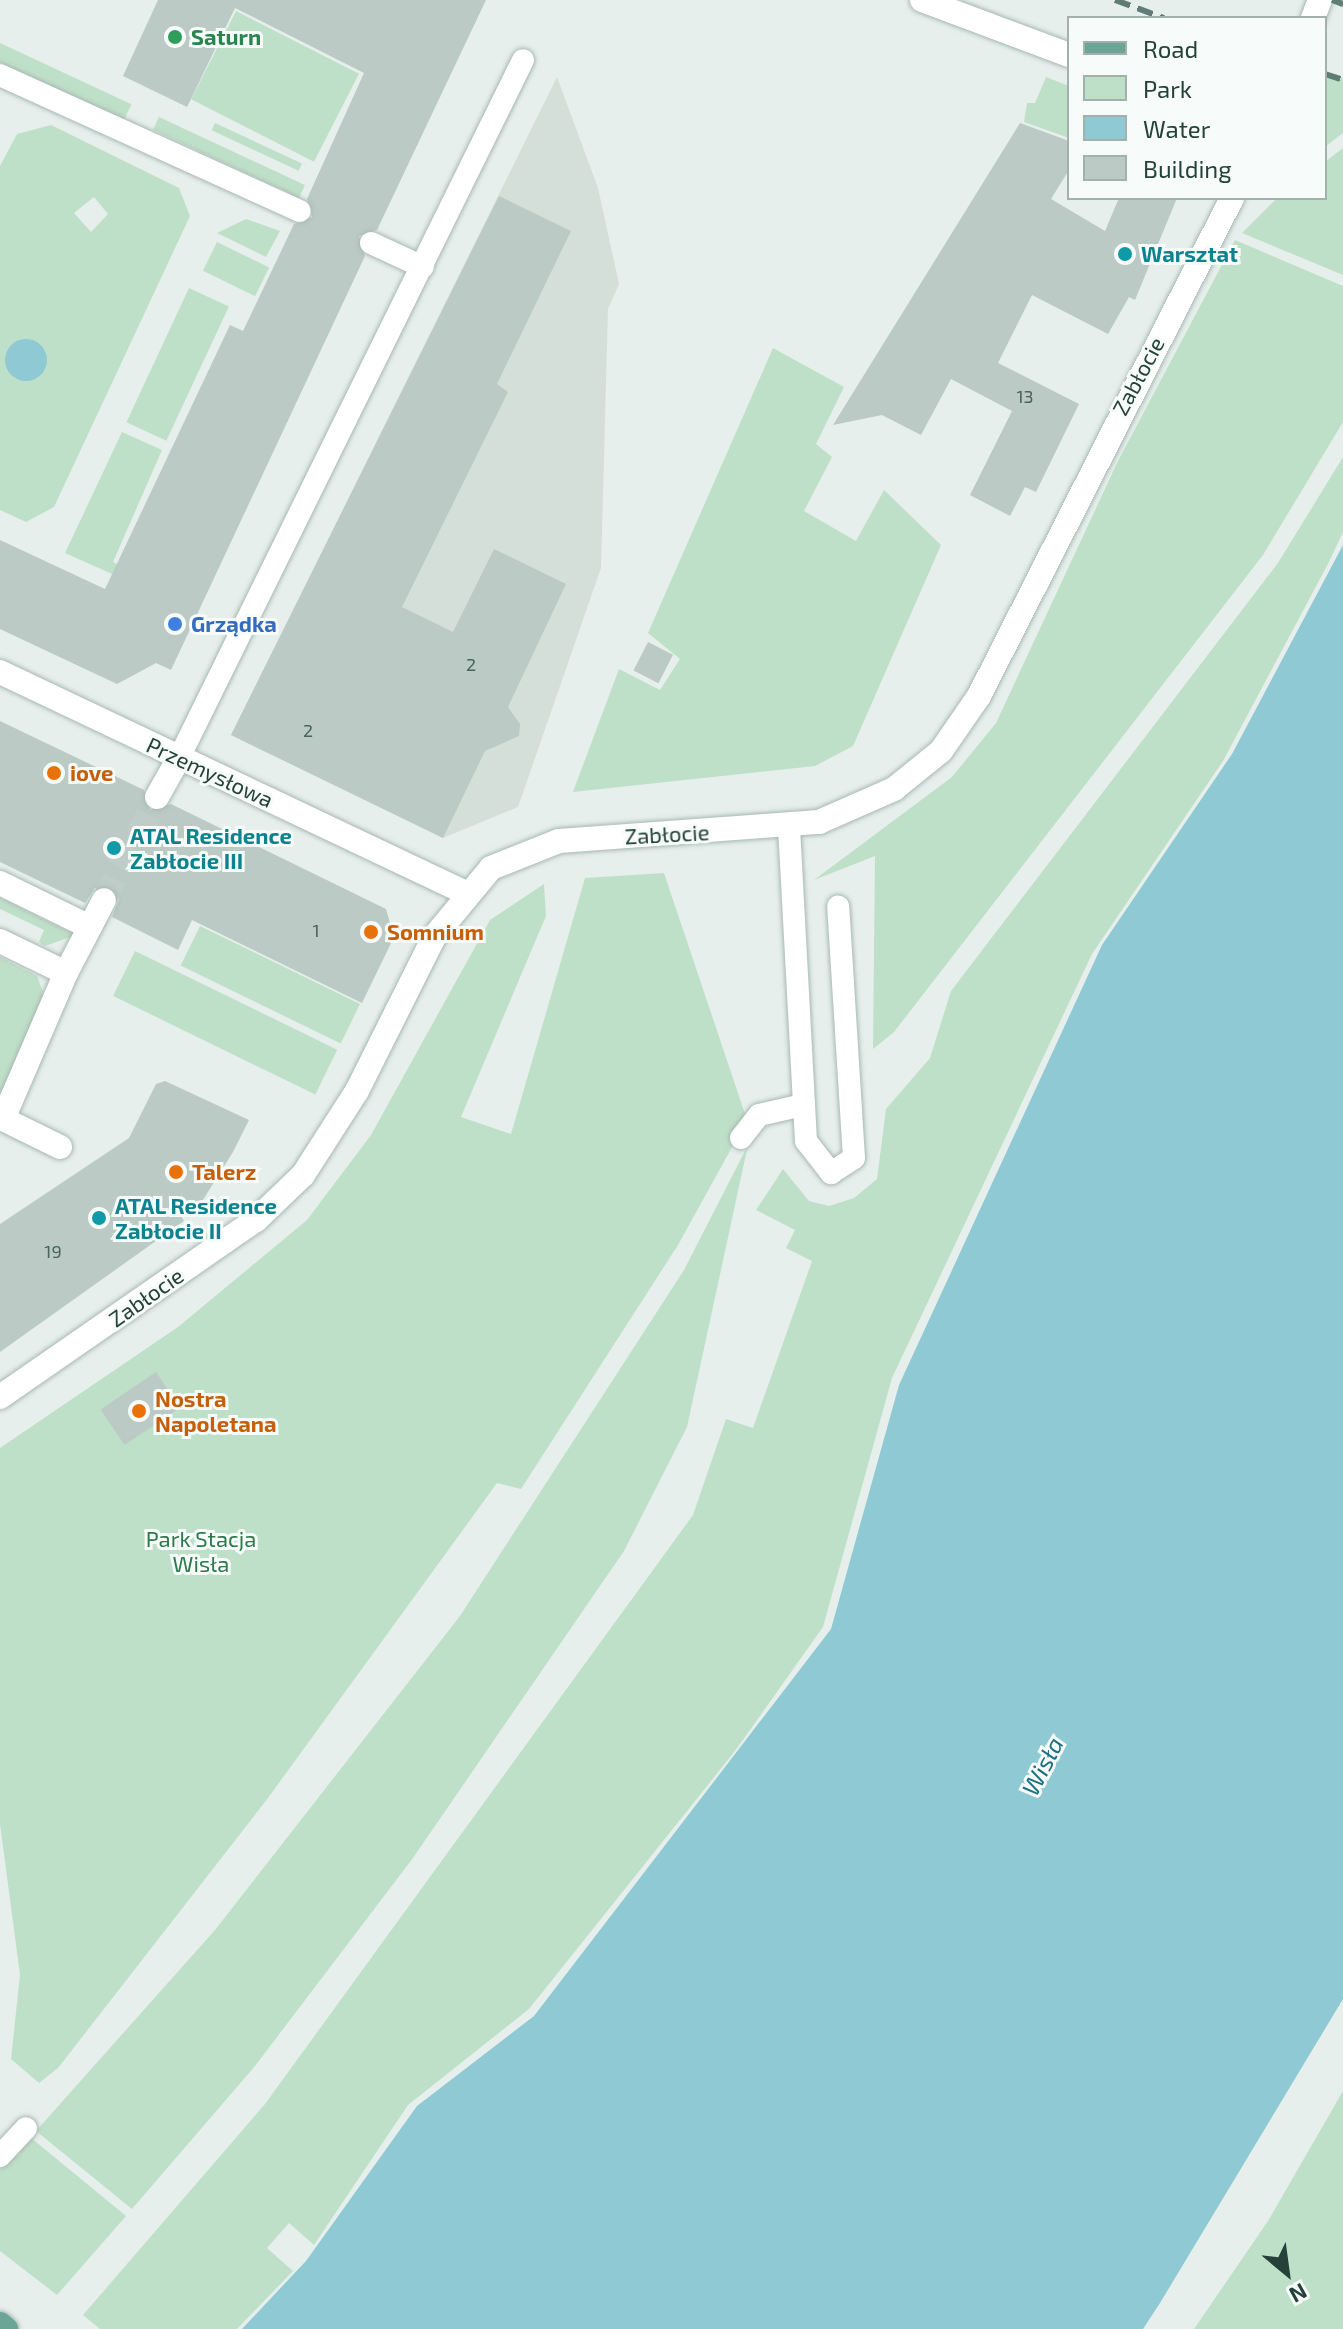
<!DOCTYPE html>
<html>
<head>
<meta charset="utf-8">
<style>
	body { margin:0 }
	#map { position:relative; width:1343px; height:2329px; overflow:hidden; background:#e6efeb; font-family:"Exo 2",sans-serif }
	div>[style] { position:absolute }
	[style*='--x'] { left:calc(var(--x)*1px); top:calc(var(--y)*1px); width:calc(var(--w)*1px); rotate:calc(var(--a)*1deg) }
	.built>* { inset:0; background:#d4dfda }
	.green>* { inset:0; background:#bfe0c8; transform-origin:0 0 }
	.water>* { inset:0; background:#8ec9d4 }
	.round { border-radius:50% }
	.building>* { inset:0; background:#bbcac4; transform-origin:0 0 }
	.street-tunnel>* { height:24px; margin-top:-12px; transform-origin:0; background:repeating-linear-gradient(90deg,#bfccc8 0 24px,transparent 0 36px) }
	.roads { filter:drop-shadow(0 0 2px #a8b8b2) drop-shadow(0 0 2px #a8b8b2) }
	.lane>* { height:22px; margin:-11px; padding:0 11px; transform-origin:11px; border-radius:11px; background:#fff }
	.street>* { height:24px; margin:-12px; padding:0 12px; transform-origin:12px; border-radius:12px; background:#fff }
	.secondary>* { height:24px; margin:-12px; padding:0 12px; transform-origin:12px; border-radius:12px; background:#fff }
	.primary>* { height:24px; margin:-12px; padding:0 12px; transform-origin:12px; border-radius:12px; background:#6aa596 }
	.rail>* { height:6px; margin-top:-3px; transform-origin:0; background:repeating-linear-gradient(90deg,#5f7d75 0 16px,transparent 0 24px) }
	.dots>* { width:22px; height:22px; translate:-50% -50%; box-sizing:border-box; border:4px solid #f7fbf9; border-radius:50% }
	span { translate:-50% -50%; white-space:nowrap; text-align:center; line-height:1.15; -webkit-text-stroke:6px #f7fbf9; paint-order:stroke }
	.number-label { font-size:18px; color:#4a645c }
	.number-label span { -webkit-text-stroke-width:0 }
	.leisure-label { font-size:22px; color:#27864d; font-weight:700 }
	.left { translate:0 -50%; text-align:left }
	.culture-label { font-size:22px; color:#0d838f; font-weight:700 }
	.street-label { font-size:22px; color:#24423a }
	.shop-label { font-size:22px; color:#366cbe; font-weight:700 }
	.food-label { font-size:22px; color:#c56008; font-weight:700 }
	.park-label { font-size:22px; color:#2d7a4b }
	.water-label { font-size:24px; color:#1c6f80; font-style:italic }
	.legend { position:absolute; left:1067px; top:16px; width:260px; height:184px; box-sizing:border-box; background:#f7fbf9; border:2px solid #a3b1ad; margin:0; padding:10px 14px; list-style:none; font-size:24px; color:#24423a }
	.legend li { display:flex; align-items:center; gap:16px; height:40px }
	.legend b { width:40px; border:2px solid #a3b1ad }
	.north { position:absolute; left:1247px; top:2233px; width:80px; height:80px; -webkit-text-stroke:6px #f7fbf9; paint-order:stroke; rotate:151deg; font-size:22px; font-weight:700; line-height:32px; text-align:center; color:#24423a }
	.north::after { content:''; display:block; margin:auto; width:28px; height:36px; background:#24423a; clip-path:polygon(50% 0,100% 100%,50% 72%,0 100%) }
</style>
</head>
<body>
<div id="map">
	<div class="built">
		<div style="clip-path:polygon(557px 77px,598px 188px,619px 284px,608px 309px,601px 568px,518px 807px,443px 838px,231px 735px)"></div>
	</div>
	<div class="green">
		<div style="left:236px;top:11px;width:138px;height:99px;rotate:27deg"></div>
		<div style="left:0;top:43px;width:145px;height:18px;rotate:25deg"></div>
		<div style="clip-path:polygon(1325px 72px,1343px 79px,1343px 133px,1325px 147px)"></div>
		<div style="clip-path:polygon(1046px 77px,1069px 86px,1069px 138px,1024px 122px,1027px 103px,1035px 103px)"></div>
		<div style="left:159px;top:117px;width:161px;height:14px;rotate:25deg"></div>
		<div style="left:215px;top:123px;width:96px;height:8px;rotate:25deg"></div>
		<div style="clip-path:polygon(evenodd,51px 125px,179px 188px,190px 216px,54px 507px,26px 522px,0 510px,0 166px,17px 134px,51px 125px,94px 197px,108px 214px,91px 232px,74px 213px,94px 197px,51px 125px,26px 339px,46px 355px,15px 378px,5px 355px,26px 339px)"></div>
		<div style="clip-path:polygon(1343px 148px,1343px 275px,1242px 233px,1277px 198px,1325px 198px,1325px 162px)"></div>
		<div style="clip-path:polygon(246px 219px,280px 231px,266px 257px,217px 233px)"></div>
		<div style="clip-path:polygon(1235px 240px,1343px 286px,1343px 422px,1263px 555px,894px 1032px,873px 1049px,875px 856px,814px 880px,952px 777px,996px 723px,1117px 463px)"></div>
		<div style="left:217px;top:242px;width:58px;height:32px;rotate:26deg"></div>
		<div style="left:189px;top:288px;width:44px;height:148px;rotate:25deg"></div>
		<div style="clip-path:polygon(773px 348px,844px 387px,816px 444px,832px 457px,804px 511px,856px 541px,884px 490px,941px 545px,853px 746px,815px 766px,573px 792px,619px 669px,660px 690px,680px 659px,648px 633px)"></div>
		<div style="clip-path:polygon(122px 432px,162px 450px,113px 562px,127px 569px,121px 578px,65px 553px)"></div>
		<div style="clip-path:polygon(1343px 457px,1343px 532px,1329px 562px,1223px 761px,1092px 954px,892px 1378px,823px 1627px,735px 1751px,529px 2009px,408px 2105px,314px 2245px,289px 2223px,267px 2248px,293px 2271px,237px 2329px,100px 2329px,83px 2315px,265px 2104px,693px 1515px,726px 1419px,753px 1428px,812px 1261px,786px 1248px,795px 1230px,756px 1210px,783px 1169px,809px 1201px,829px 1206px,854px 1198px,877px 1179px,886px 1109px,930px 1058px,951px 991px,1278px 563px)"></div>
		<div style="clip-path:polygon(664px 873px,747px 1120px,678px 1245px,521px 1489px,497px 1483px,268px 1798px,58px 2068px,39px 2083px,11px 2059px,20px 1975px,0 1824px,0 1448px,178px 1327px,307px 1220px,371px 1135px,490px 920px,544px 884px,546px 916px,461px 1117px,511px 1134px,585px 878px)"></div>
		<div style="clip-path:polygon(0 898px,76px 935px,45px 946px,39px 942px,44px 930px,0 909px)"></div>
		<div style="left:200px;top:926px;width:178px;height:44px;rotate:26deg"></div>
		<div style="left:135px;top:951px;width:225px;height:50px;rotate:26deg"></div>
		<div style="clip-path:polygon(0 957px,37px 976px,46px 1001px,0 1095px)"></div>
		<div style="clip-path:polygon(748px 1145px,687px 1427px,624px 1551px,413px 1858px,255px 2066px,132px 2209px,36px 2131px,215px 1930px,460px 1616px,684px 1270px)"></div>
		<div style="clip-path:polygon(1343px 2091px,1343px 2329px,1194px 2329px,1268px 2221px)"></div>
		<div style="clip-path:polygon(30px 2137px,126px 2216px,57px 2295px,0 2251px,0 2169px)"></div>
	</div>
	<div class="water">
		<div class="round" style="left:5px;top:339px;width:42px;height:42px"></div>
		<div style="clip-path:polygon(1343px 545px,1343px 1999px,1160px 2303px,1143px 2329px,242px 2329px,306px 2261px,417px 2106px,534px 2016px,831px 1629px,899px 1385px,1102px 945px,1232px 754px)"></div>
	</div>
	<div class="building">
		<div style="clip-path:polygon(158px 0,486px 0,377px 230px,359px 236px,365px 256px,171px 670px,156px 663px,117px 684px,0 629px,0 540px,105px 589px,230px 325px,243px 331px,294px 224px,312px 217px,307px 199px,364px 73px,235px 8px,187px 107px,123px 76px)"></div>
		<div style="clip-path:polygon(1020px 123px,1069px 141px,1069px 170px,1051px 199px,1105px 231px,1119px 198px,1177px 198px,1135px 300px,1129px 297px,1108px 334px,1032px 295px,998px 363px,1079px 404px,1036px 492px,1025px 487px,1010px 516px,970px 495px,1012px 411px,951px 379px,921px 435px,882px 415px,833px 425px)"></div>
		<div style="clip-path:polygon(499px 196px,571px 231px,497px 384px,508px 392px,402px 607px,453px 632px,494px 549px,566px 584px,508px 707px,520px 724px,519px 736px,485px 751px,443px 838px,231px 735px)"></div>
		<div style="left:648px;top:642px;width:28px;height:32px;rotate:27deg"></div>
		<div style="clip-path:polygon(0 721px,144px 790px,150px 810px,171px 804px,386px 909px,394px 937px,362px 1003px,192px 920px,178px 950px,112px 917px,119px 899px,110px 886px,95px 888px,85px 903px,0 862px)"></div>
		<div style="clip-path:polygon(165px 1081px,249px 1120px,233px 1152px,201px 1203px,181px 1216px,184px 1221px,0 1352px,0 1224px,129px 1138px,156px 1084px)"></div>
		<div style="left:156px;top:1372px;width:43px;height:67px;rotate:56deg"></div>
	</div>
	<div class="street-tunnel">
		<div style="--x:104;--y:900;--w:116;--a:-62.8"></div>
	</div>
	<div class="roads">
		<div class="lane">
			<div style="--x:0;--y:75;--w:329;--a:24.4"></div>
			<div style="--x:371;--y:243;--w:57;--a:24.8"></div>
			<div style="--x:179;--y:758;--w:778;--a:-63.76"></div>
			<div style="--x:789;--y:827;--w:314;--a:86.9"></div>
			<div style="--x:806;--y:1141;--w:41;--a:52"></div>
			<div style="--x:831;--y:1173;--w:27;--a:-33"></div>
			<div style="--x:854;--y:1158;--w:252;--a:-93.6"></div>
			<div style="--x:741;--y:1138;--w:29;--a:-52"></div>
			<div style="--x:759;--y:1115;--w:45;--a:-12.8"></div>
			<div style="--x:0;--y:2156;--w:38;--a:-47"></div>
		</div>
		<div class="street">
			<div style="--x:922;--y:0;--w:157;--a:20.5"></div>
			<div style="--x:0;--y:672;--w:514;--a:25.37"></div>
			<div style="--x:157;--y:797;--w:45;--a:-60.6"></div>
			<div style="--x:0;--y:883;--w:100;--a:26.1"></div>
			<div style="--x:0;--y:941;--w:73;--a:25.9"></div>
			<div style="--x:66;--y:973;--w:82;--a:-62.5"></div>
			<div style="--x:60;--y:1147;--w:64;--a:-153.8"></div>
			<div style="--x:3;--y:1119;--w:159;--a:-66.7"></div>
		</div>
		<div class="secondary">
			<div style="--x:1313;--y:18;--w:19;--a:-69"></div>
			<div style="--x:0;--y:1397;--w:311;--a:-34.7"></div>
			<div style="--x:256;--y:1220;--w:65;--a:-43.8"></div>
			<div style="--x:303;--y:1175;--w:100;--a:-57.3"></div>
			<div style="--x:357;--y:1091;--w:172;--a:-63.4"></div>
			<div style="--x:434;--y:937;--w:89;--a:-50.4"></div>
			<div style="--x:491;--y:868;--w:73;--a:-21.7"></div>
			<div style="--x:559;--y:841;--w:261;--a:-4.2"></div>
			<div style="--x:819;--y:822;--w:82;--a:-23.7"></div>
			<div style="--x:894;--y:789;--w:60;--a:-39"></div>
			<div style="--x:941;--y:751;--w:67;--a:-55.4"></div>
			<div style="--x:979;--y:696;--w:559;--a:-63.07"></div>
		</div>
		<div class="primary">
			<div style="--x:0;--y:2324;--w:8;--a:40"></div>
		</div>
	</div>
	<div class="rail">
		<div style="--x:1115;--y:0;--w:52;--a:20.2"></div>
		<div style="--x:1332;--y:0;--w:12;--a:20"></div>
		<div style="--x:1325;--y:74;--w:19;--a:18"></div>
	</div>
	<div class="dots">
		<div style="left:175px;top:37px;background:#2e9e5b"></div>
		<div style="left:1125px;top:254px;background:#0f9aa8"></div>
		<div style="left:175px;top:624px;background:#3f7fe0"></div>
		<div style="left:54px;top:773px;background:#e8710a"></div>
		<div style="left:114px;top:848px;background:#0f9aa8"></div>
		<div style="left:371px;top:932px;background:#e8710a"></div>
		<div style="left:176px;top:1172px;background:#e8710a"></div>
		<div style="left:99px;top:1218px;background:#0f9aa8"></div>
		<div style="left:139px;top:1411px;background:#e8710a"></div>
	</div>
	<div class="number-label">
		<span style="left:1025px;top:396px">13</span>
		<span style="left:471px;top:664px">2</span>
		<span style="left:308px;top:730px">2</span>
		<span style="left:316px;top:930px">1</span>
		<span style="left:53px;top:1251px">19</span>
	</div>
	<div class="leisure-label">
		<span class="left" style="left:191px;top:37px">Saturn</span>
	</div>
	<div class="culture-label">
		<span class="left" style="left:1141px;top:254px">Warsztat</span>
		<span class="left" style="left:130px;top:848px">ATAL Residence<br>Zabłocie III</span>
		<span class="left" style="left:115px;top:1218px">ATAL Residence<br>Zabłocie II</span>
	</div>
	<div class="street-label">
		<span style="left:1138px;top:376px;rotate:-62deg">Zabłocie</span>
		<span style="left:210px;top:772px;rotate:25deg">Przemysłowa</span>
		<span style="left:667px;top:834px;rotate:-3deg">Zabłocie</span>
		<span style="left:146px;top:1297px;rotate:-35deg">Zabłocie</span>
	</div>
	<div class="shop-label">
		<span class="left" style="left:191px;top:624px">Grządka</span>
	</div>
	<div class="food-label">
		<span class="left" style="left:70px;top:773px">iove</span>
		<span class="left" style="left:387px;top:932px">Somnium</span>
		<span class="left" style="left:192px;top:1172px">Talerz</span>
		<span class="left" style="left:155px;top:1411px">Nostra<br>Napoletana</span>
	</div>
	<div class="park-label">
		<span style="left:201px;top:1551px">Park Stacja<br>Wisła</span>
	</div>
	<div class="water-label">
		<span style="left:1042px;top:1766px;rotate:-63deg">Wisła</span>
	</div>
	<ul class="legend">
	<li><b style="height:10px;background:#6aa596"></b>Road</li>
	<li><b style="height:22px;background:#bfe0c8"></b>Park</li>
	<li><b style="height:22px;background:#8ec9d4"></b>Water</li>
	<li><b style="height:22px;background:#bbcac4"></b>Building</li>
	</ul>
	<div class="north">N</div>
</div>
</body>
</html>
